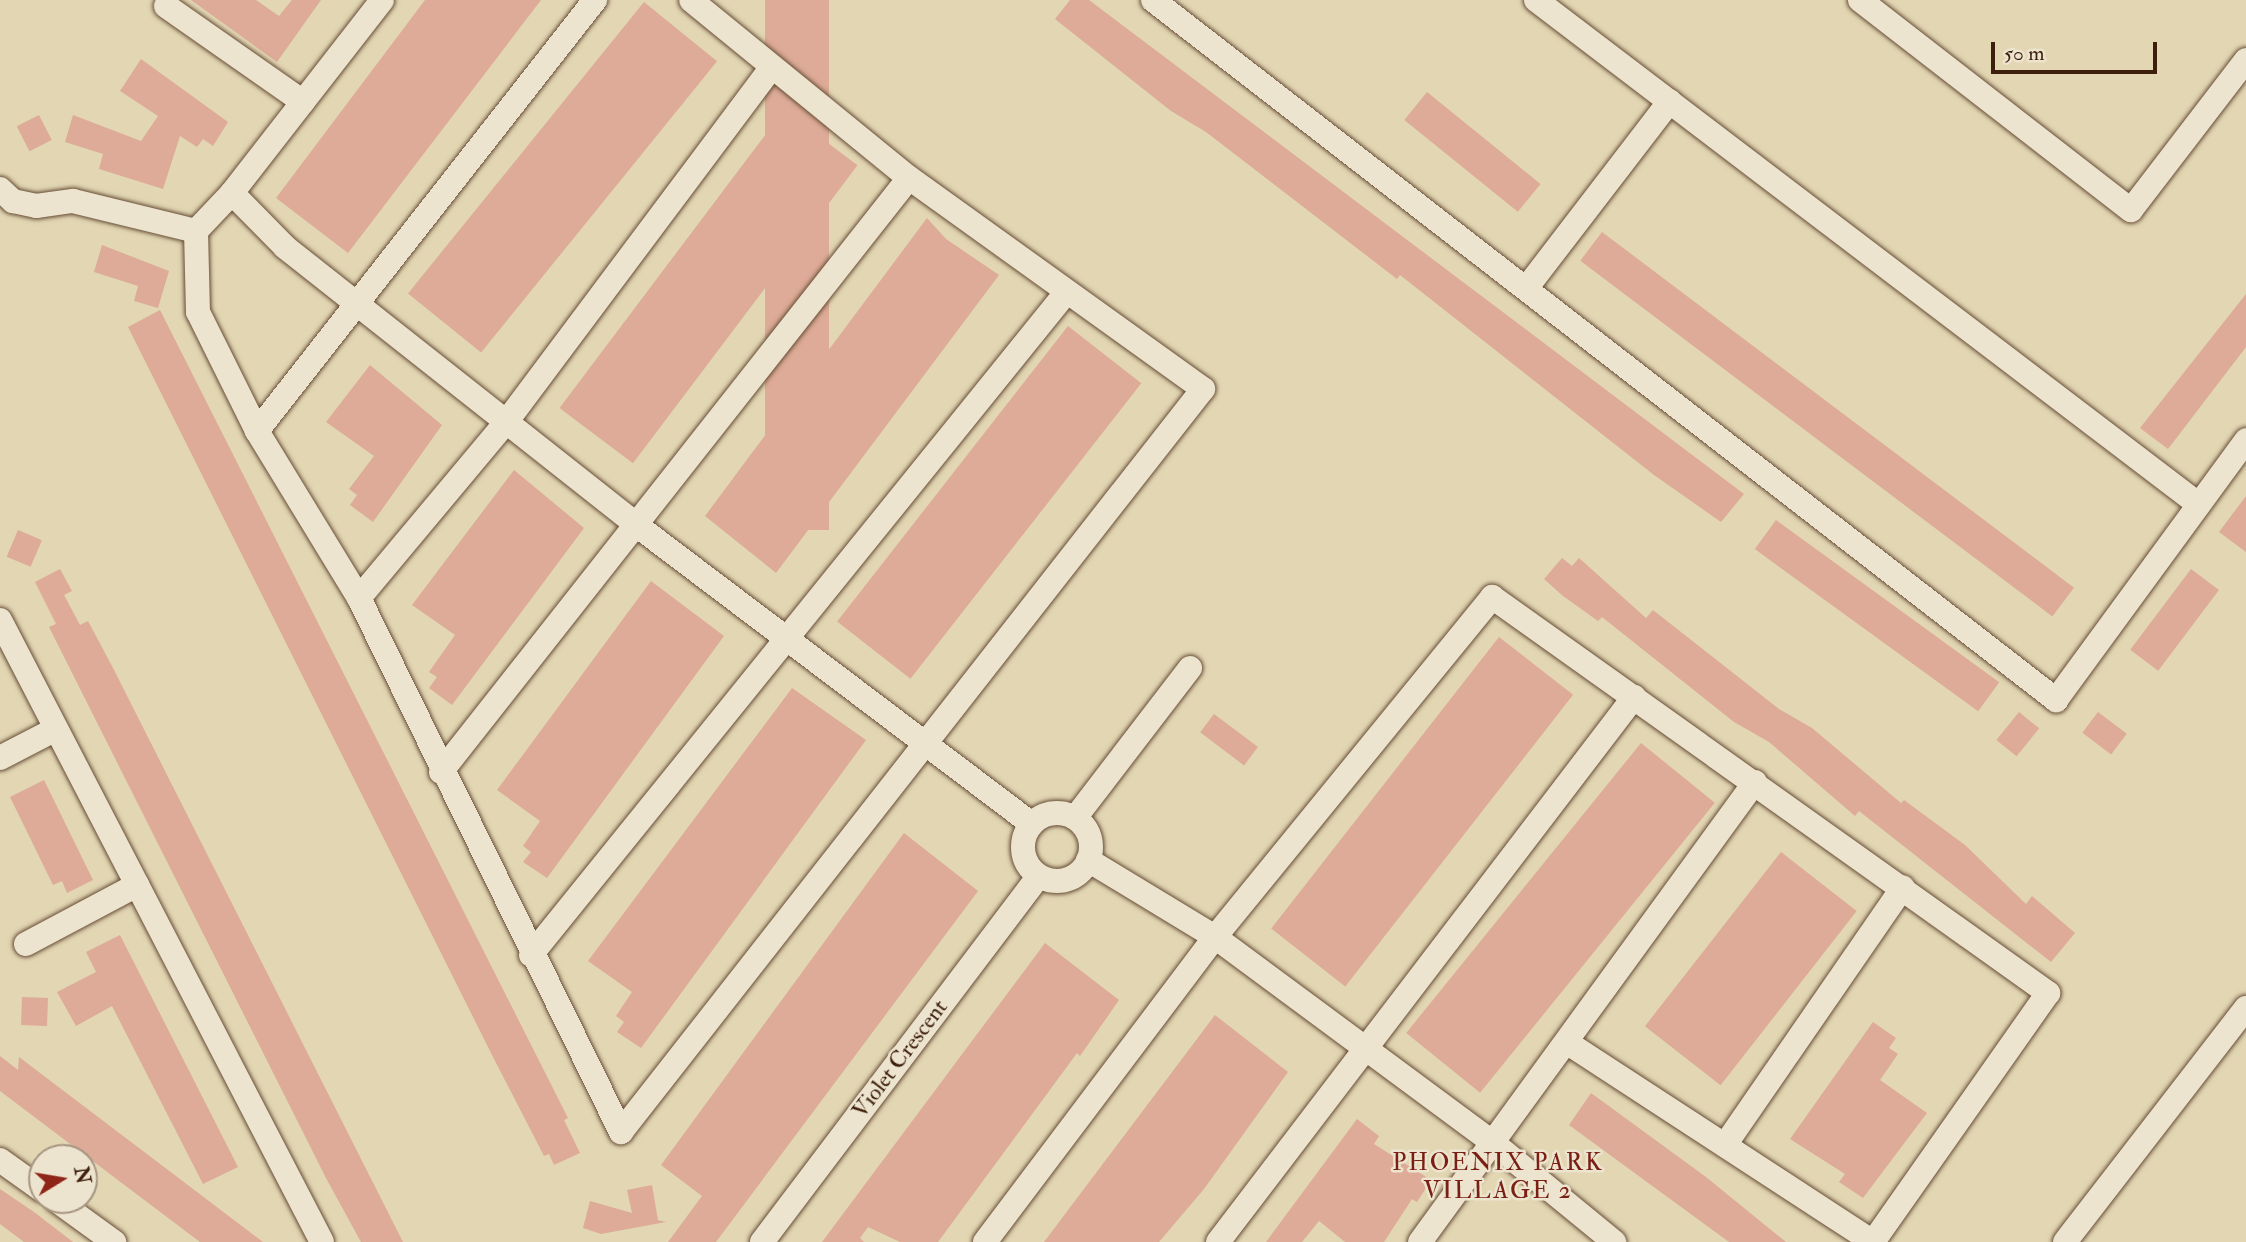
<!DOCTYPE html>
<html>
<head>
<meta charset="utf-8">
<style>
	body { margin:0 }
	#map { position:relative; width:2246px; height:1242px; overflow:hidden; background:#e2d6b3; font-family:"IM FELL Double Pica",serif }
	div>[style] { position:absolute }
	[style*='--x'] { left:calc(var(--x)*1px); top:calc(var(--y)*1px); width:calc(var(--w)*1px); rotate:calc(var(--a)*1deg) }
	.building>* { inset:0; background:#ddab97; transform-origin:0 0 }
	.roads { filter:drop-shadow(0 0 2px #674d36) drop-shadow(0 0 2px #674d36) }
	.minor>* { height:24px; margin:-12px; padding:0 12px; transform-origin:12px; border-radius:12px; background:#ece4ce }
	.minor>.ring { margin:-12px; padding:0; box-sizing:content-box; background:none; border:24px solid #ece4ce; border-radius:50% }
	span { translate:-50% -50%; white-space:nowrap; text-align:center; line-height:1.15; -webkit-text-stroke:5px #ece4ce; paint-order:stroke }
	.street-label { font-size:23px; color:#3e1f0d }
	.neighbourhood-label { font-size:24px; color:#7a1f14; letter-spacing:2px }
	.north { position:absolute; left:28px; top:1144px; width:70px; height:70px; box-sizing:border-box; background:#ece4ce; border:2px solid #a69581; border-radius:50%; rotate:79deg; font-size:19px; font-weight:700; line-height:28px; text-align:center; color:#3e1f0d }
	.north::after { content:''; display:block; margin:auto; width:24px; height:32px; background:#8f2418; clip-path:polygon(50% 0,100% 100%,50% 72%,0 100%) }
	.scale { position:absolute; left:1991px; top:42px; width:166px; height:32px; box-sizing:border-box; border:4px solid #3e1f0d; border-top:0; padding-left:9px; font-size:21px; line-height:24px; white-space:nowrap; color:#3e1f0d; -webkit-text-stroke:5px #ece4ce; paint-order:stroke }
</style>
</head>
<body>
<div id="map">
	<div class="building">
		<div style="clip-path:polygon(191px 0,256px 0,279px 16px,292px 0,321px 0,277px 62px)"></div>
		<div style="clip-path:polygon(425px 0,541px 0,348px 253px,276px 198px)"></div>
		<div style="left:765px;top:0;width:64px;height:530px"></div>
		<div style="clip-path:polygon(1070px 0,1089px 0,1744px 494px,1721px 522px,1654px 475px,1400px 275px,1397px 279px,1206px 132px,1171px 111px,1055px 19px)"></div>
		<div style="left:644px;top:2px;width:94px;height:375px;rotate:39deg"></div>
		<div style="clip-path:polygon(141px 59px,228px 122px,213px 146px,203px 139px,197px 147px,180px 136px,163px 189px,99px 169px,103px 154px,65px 142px,73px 115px,141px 141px,158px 116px,120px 91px)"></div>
		<div style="left:1427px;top:92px;width:146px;height:36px;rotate:39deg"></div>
		<div style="left:784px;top:110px;width:92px;height:373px;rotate:37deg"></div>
		<div style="left:39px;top:115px;width:28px;height:25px;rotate:63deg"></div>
		<div style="clip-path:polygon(927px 218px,946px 239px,999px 275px,776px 573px,705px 516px)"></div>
		<div style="left:1602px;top:232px;width:591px;height:36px;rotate:37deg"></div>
		<div style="clip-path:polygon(102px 245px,169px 271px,158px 308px,134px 301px,138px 286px,94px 272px)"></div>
		<div style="clip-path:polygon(2246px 294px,2246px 347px,2168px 449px,2140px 428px)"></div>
		<div style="clip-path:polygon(160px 310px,568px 1118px,564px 1120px,580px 1153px,554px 1165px,549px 1154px,544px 1156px,493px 1057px,128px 327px)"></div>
		<div style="left:1068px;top:326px;width:93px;height:375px;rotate:38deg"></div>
		<div style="clip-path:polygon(370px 365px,442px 425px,373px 522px,350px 505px,357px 495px,349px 489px,374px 456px,326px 422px)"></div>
		<div style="clip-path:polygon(514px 470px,584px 528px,452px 705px,429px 688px,437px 677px,429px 672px,455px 635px,412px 605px)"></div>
		<div style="clip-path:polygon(2246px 496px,2246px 552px,2219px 532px)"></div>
		<div style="left:1776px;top:520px;width:276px;height:36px;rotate:36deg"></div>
		<div style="left:18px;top:530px;width:26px;height:29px;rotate:23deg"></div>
		<div style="clip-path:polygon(1562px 558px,1572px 566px,1579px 558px,1646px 618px,1653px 610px,1779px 709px,1812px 728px,1901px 803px,1904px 800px,1965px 845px,2026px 904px,2032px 896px,2075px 933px,2051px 962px,1859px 811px,1855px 816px,1769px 742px,1734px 722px,1602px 617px,1598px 621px,1563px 596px,1544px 579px)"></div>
		<div style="clip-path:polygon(60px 569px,72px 591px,64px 595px,80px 625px,88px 621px,113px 668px,403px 1242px,361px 1242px,327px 1180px,49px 627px,56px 624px,35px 582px)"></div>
		<div style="left:2191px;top:569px;width:35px;height:101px;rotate:37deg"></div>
		<div style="clip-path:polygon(651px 581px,724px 636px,547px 878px,523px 862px,531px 852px,523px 846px,540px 821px,497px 790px)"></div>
		<div style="left:1499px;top:637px;width:94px;height:370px;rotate:38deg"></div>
		<div style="clip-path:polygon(792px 688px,866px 740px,641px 1048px,617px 1032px,624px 1022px,616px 1016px,632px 992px,588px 961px)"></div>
		<div style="left:2019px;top:712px;width:26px;height:36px;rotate:39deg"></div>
		<div style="left:2098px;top:712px;width:36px;height:26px;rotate:37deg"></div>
		<div style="left:1214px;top:714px;width:55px;height:23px;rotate:37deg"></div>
		<div style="left:1641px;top:743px;width:95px;height:373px;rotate:39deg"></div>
		<div style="clip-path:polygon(44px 780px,93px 880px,67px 893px,62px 881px,53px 885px,10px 797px)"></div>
		<div style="clip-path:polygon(904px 833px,978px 891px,716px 1242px,668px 1242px,702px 1196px,661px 1165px)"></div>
		<div style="left:1781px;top:852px;width:96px;height:221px;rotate:38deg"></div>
		<div style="clip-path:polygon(120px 935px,238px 1167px,203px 1184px,112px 1006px,76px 1026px,57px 992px,96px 972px,86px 952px)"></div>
		<div style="clip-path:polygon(1045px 943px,1119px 1000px,1080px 1056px,1077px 1053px,938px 1242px,900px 1242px,868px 1227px,860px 1238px,864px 1242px,822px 1242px)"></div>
		<div style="left:22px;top:997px;width:26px;height:28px;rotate:2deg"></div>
		<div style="clip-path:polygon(1215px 1015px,1288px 1072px,1204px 1189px,1159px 1242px,1044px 1242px)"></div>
		<div style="clip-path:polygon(1873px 1022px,1896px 1038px,1889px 1048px,1898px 1054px,1880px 1080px,1927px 1113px,1863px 1198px,1839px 1182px,1845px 1174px,1790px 1139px)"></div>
		<div style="clip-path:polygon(0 1056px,18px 1070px,19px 1057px,263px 1242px,200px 1242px,0 1091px)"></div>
		<div style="clip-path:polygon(1591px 1093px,1706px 1177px,1786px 1242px,1729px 1242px,1569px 1125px)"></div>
		<div style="clip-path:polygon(1357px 1119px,1379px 1136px,1374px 1144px,1431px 1180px,1417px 1202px,1412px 1199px,1384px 1242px,1345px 1242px,1319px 1221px,1302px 1242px,1266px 1242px)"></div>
		<div style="clip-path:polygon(652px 1185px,658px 1220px,666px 1222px,601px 1234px,583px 1228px,590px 1201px,632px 1213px,627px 1190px)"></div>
		<div style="clip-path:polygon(0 1189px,34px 1212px,73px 1242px,24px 1242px,0 1224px)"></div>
	</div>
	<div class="roads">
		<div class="minor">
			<div style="--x:1153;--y:0;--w:1143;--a:37.78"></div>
			<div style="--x:2056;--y:700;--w:322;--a:-53.8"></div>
			<div style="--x:1536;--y:0;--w:832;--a:37.28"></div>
			<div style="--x:1860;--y:0;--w:343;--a:37.8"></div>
			<div style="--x:2131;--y:210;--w:189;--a:-52.5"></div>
			<div style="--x:166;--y:6;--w:167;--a:35"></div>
			<div style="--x:0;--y:189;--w:18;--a:43"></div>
			<div style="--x:13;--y:201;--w:24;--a:12"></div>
			<div style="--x:36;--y:206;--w:37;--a:-8"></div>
			<div style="--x:73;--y:201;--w:127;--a:13.7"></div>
			<div style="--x:196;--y:231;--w:52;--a:-46.5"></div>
			<div style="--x:232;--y:193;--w:76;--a:45.5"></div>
			<div style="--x:285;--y:247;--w:451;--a:38.3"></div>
			<div style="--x:639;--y:527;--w:492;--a:37.1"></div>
			<div style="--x:232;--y:193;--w:244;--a:-52.1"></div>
			<div style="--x:196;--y:231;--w:81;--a:88.6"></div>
			<div style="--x:198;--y:312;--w:133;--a:63.6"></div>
			<div style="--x:257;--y:431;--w:196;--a:58.6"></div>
			<div style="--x:359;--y:598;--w:595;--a:63.87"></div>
			<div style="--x:621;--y:1132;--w:944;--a:-51.93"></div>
			<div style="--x:1203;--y:389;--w:362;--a:-144.3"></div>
			<div style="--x:909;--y:178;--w:281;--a:-140.8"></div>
			<div style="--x:1528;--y:286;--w:233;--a:-52.5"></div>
			<div style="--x:257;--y:431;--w:548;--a:-51.9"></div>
			<div style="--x:359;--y:598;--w:231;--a:-50.1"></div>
			<div style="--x:507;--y:421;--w:442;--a:-53.2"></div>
			<div style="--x:0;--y:620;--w:700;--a:62.63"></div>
			<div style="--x:0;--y:758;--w:63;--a:-27.4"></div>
			<div style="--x:441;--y:772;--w:756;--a:-51.77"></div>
			<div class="ring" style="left:1023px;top:813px;width:44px;height:44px"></div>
			<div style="--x:1075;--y:818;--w:189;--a:-52.5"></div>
			<div style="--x:1088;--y:860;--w:149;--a:31.2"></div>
			<div style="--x:1215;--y:937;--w:345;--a:36.5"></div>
			<div style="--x:1492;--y:1142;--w:158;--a:39.3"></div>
			<div style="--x:26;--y:944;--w:126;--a:-28"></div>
			<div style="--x:531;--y:955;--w:850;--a:-51.07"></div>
			<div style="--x:1725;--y:1145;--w:313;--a:-55.4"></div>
			<div style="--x:0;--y:1160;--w:52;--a:35.5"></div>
			<div style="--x:56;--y:1200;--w:72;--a:35.9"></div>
			<div style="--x:762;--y:1242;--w:458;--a:-52.9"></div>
			<div style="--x:985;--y:1242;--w:382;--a:-53"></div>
			<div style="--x:1215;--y:937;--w:439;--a:-50.8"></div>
			<div style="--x:1492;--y:597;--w:683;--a:35.46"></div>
			<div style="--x:2048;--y:993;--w:304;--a:125.1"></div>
			<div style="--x:1873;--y:1242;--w:363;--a:-146.9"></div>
			<div style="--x:1218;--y:1242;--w:686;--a:-52.65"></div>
			<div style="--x:1420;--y:1242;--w:569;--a:-53.94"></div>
			<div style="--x:2065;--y:1242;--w:296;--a:-52.3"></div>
		</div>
	</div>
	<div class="street-label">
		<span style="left:900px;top:1059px;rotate:-53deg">Violet Crescent</span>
	</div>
	<div class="neighbourhood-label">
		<span style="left:1498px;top:1177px">PHOENIX PARK<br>VILLAGE 2</span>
	</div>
	<div class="north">N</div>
	<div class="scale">50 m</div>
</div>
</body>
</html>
